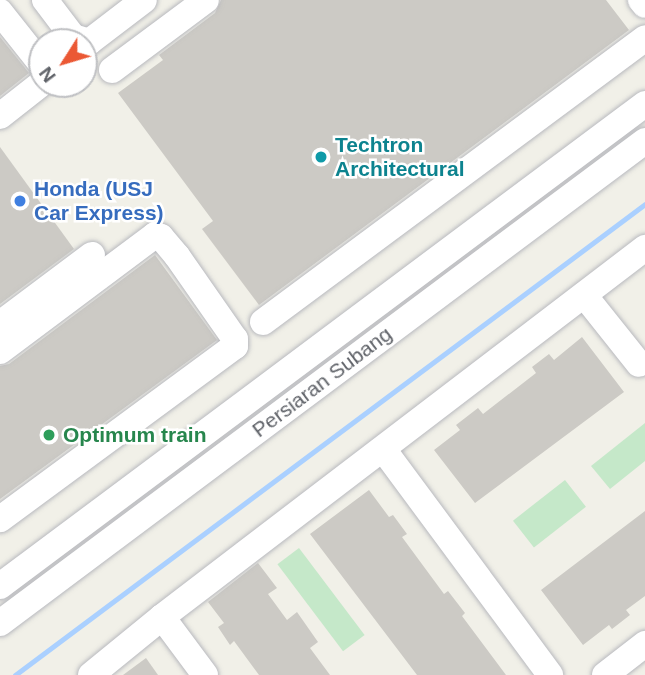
<!DOCTYPE html>
<html>
<head>
<meta charset="utf-8">
<style>
	body { margin:0 }
	#map { position:relative; width:645px; height:675px; overflow:hidden; background:#f1f0e8; font-family:Helvetica,sans-serif }
	div>[style] { position:absolute }
	[style*='--x'] { left:calc(var(--x)*1px); top:calc(var(--y)*1px); width:calc(var(--w)*1px); rotate:calc(var(--a)*1deg) }
	.green>* { inset:0; background:#c5e8c9; transform-origin:0 0 }
	.stream>* { height:5px; margin:-2.5px; padding:0 2.5px; transform-origin:2.5px; border-radius:2.5px; background:#aad0ff }
	.building>* { inset:0; background:#cccac5 }
	.roads { filter:drop-shadow(0 0 2px #b8b9be) drop-shadow(0 0 2px #b8b9be) }
	.minor>* { height:26px; margin:-13px; padding:0 13px; transform-origin:13px; border-radius:13px; background:#fff }
	.dots>* { width:19px; height:19px; translate:-50% -50%; box-sizing:border-box; border:4px solid #fff; border-radius:50% }
	span { translate:-50% -50%; white-space:nowrap; text-align:center; line-height:1.15; -webkit-text-stroke:5px #fff; paint-order:stroke }
	.culture-label { font-size:21px; color:#0d838f; font-weight:700 }
	.left { translate:0 -50%; text-align:left }
	.shop-label { font-size:21px; color:#366cbe; font-weight:700 }
	.street-label { font-size:21px; color:#5f6268 }
	.leisure-label { font-size:21px; color:#27864d; font-weight:700 }
	.north { position:absolute; left:28px; top:28px; width:70px; height:70px; box-sizing:border-box; background:#fff; border:2px solid #bfc0c3; border-radius:50%; rotate:233deg; font-size:19px; font-weight:700; line-height:28px; text-align:center; color:#5f6268 }
	.north::after { content:''; display:block; margin:auto; width:24px; height:32px; background:#eb5834; clip-path:polygon(50% 0,100% 100%,50% 72%,0 100%) }
</style>
</head>
<body>
<div id="map">
	<div class="green">
		<div style="clip-path:polygon(645px 423px,645px 461px,610px 489px,591px 466px)"></div>
		<div style="left:565px;top:480px;width:34px;height:66px;rotate:52deg"></div>
		<div style="left:299px;top:548px;width:109px;height:27px;rotate:53deg"></div>
	</div>
	<div class="stream">
		<div style="--x:15;--y:675;--w:787;--a:-36.78"></div>
	</div>
	<div class="building">
		<div style="clip-path:polygon(221px 0,606px 0,629px 30px,259px 305px,202px 229px,213px 221px,118px 93px,163px 60px,159px 55px,215px 13px)"></div>
		<div style="clip-path:polygon(0 37px,29px 73px,0 96px)"></div>
		<div style="clip-path:polygon(0 147px,74px 249px,0 304px)"></div>
		<div style="clip-path:polygon(155px 255px,217px 340px,0 499px,0 366px,9px 364px)"></div>
		<div style="clip-path:polygon(582px 337px,624px 392px,475px 503px,434px 450px,460px 430px,456px 425px,478px 408px,483px 414px,536px 373px,532px 367px,549px 354px,554px 360px)"></div>
		<div style="clip-path:polygon(369px 490px,389px 517px,393px 515px,407px 534px,402px 537px,444px 594px,448px 591px,465px 613px,462px 616px,506px 675px,417px 675px,310px 534px)"></div>
		<div style="clip-path:polygon(645px 511px,645px 596px,626px 610px,630px 615px,612px 629px,609px 625px,583px 645px,541px 590px)"></div>
		<div style="clip-path:polygon(258px 563px,277px 588px,268px 594px,287px 620px,297px 612px,318px 642px,310px 648px,330px 675px,259px 675px,234px 641px,230px 645px,218px 627px,224px 623px,208px 602px)"></div>
		<div style="clip-path:polygon(146px 658px,158px 675px,123px 675px)"></div>
	</div>
	<div class="roads">
		<div class="minor">
			<div style="--x:45;--y:0;--w:46;--a:52.9"></div>
			<div style="--x:73;--y:37;--w:17;--a:17"></div>
			<div style="--x:89;--y:42;--w:69;--a:-37.4"></div>
			<div style="--x:641;--y:0;--w:6;--a:51"></div>
			<div style="--x:0;--y:12;--w:68;--a:51.6"></div>
			<div style="--x:112;--y:70;--w:117;--a:-36.7"></div>
			<div style="--x:0;--y:116;--w:53;--a:-38.2"></div>
			<div style="--x:584;--y:295;--w:88;--a:51.4"></div>
			<div style="--x:263;--y:322;--w:476;--a:-36.6"></div>
			<div style="--x:0;--y:324;--w:115;--a:-36.9"></div>
			<div style="--x:0;--y:351;--w:194;--a:-36.8"></div>
			<div style="--x:155;--y:235;--w:6;--a:18"></div>
			<div style="--x:161;--y:237;--w:25;--a:50"></div>
			<div style="--x:177;--y:256;--w:101;--a:55.1"></div>
			<div style="--x:235;--y:339;--w:7;--a:90"></div>
			<div style="--x:235;--y:346;--w:292;--a:143.6"></div>
			<div style="--x:383;--y:449;--w:281;--a:53.5"></div>
			<div style="--x:0;--y:586;--w:805;--a:-36.77"></div>
			<div style="--x:162;--y:617;--w:72;--a:53.4"></div>
			<div style="--x:0;--y:623;--w:805;--a:-36.77"></div>
			<div style="--x:91;--y:675;--w:92;--a:-39.2"></div>
			<div style="--x:162;--y:617;--w:608;--a:-37.38"></div>
			<div style="--x:605;--y:675;--w:51;--a:-37.8"></div>
		</div>
	</div>
	<div class="dots">
		<div style="left:321px;top:157px;background:#0f9aa8"></div>
		<div style="left:20px;top:201px;background:#3f7fe0"></div>
		<div style="left:49px;top:435px;background:#2e9e5b"></div>
	</div>
	<div class="culture-label">
		<span class="left" style="left:335px;top:157px">Techtron<br>Architectural</span>
	</div>
	<div class="shop-label">
		<span class="left" style="left:34px;top:201px">Honda (USJ<br>Car Express)</span>
	</div>
	<div class="street-label">
		<span style="left:322px;top:382px;rotate:-37deg">Persiaran Subang</span>
	</div>
	<div class="leisure-label">
		<span class="left" style="left:63px;top:435px">Optimum train</span>
	</div>
	<div class="north">N</div>
</div>
</body>
</html>
